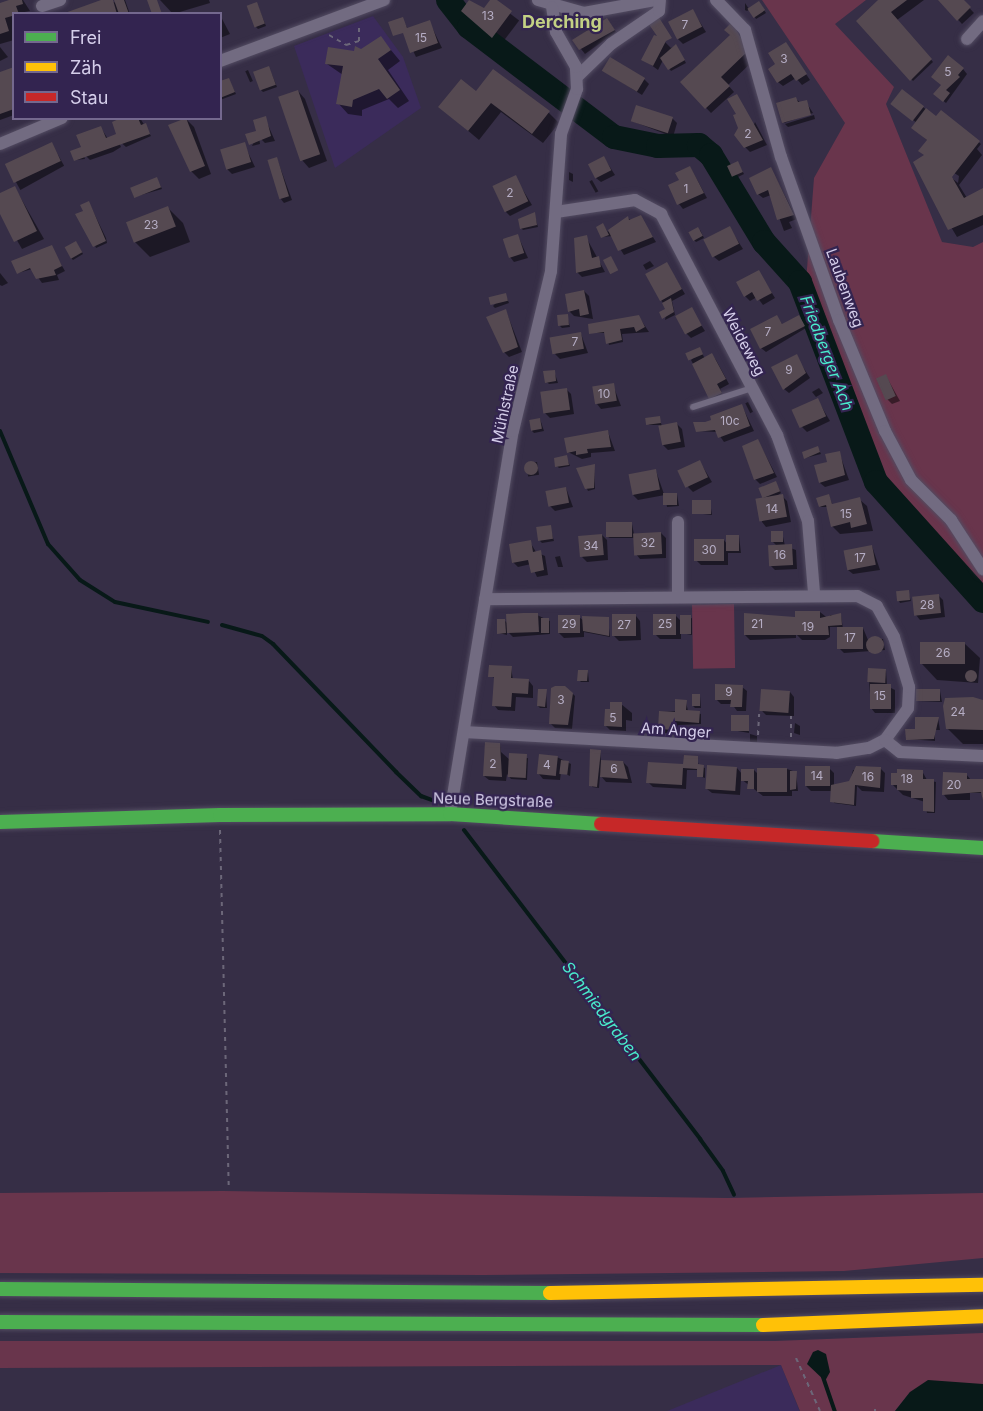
<!DOCTYPE html>
<html>
<head>
<meta charset="utf-8">
<style>
	body { margin:0 }
	#map { position:relative; width:983px; height:1411px; overflow:hidden; background:#362e46; font-family:Inter,sans-serif }
	div>[style] { position:absolute }
	[style*='--x'] { left:calc(var(--x)*1px); top:calc(var(--y)*1px); width:calc(var(--w)*1px); rotate:calc(var(--a)*1deg) }
	.built>* { inset:0; background:#3b2b5b; transform-origin:0 0 }
	.green>* { inset:0; background:#69354c; transform-origin:0 0 }
	.water>* { inset:0; background:#081918 }
	.shadow>* { inset:0; background:#0007; transform-origin:0 0 }
	.stream>* { height:4px; margin:-2px; padding:0 2px; transform-origin:2px; border-radius:2px; background:#081918 }
	.river>* { height:24px; margin:-12px; padding:0 12px; transform-origin:12px; border-radius:12px; background:#081918 }
	.building>* { inset:0; background:#554951; transform-origin:0 0 }
	.round { border-radius:50% }
	.path>* { height:2px; margin-top:-1px; transform-origin:0; background:repeating-linear-gradient(90deg,#6c6779 0 4.5px,transparent 0 9px) }
	.roads { filter:drop-shadow(0 0 2px #534c62) drop-shadow(0 0 2px #534c62) }
	.lane>* { height:6px; margin:-3px; padding:0 3px; transform-origin:3px; border-radius:3px; background:#726b81 }
	.street>* { height:12px; margin:-6px; padding:0 6px; transform-origin:6px; border-radius:6px; background:#726b81 }
	.fast>* { height:14px; margin:-7px; padding:0 7px; transform-origin:7px; border-radius:7px; background:#4caf50 }
	.slow>* { height:14px; margin:-7px; padding:0 7px; transform-origin:7px; border-radius:7px; background:#ffc107 }
	.jam>* { height:14px; margin:-7px; padding:0 7px; transform-origin:7px; border-radius:7px; background:#c62828 }
	span { translate:-50% -50%; white-space:nowrap; text-align:center; line-height:1.15; -webkit-text-stroke:4.5px #332450; paint-order:stroke }
	.number-label { font-size:12px; color:#b5adc4 }
	.number-label span { -webkit-text-stroke-width:0 }
	.street-label { font-size:15px; color:#d5ceea }
	.water-label { font-size:16px; color:#49ebcc; font-style:italic }
	.quarter-label { font-size:18px; color:#c3d084; font-weight:700 }
	.legend { position:absolute; left:12px; top:12px; width:210px; height:108px; box-sizing:border-box; background:#332450; border:2px solid #74688e; margin:0; padding:8px 10px; list-style:none; font-size:18px; color:#d5ceea }
	.legend li { display:flex; align-items:center; gap:12px; height:30px }
	.legend b { width:30px; border:2px solid #74688e }
</style>
</head>
<body>
<div id="map">
	<div class="built">
		<div style="clip-path:polygon(373px 16px,403px 57px,421px 108px,335px 168px,294px 46px)"></div>
		<div style="left:781px;top:1365px;width:50px;height:781px;rotate:68deg"></div>
	</div>
	<div class="green">
		<div style="clip-path:polygon(762px 0,866px 0,835px 24px,894px 87px,886px 104px,942px 242px,973px 247px,983px 242px,983px 592px,881px 478px,805px 295px,814px 178px,845px 123px)"></div>
		<div style="left:734px;top:604px;width:64px;height:42px;rotate:89deg"></div>
		<div style="clip-path:polygon(223px 1191px,728px 1198px,983px 1193px,983px 1258px,844px 1271px,483px 1275px,0 1273px,0 1193px)"></div>
		<div style="clip-path:polygon(983px 1333px,983px 1384px,910px 1392px,895px 1411px,800px 1411px,781px 1365px,0 1368px,0 1341px,775px 1341px)"></div>
	</div>
	<div class="water">
		<div style="clip-path:polygon(818px 1350px,826px 1354px,830px 1372px,825px 1381px,807px 1364px,813px 1352px)"></div>
		<div style="clip-path:polygon(928px 1380px,983px 1384px,983px 1411px,895px 1411px,910px 1392px)"></div>
	</div>
	<div class="shadow">
		<div style="clip-path:polygon(14px 0,23px 0,30px 11px,14px 14px,14px 40px,0 44px,0 4px)"></div>
		<div style="clip-path:polygon(105px 0,117px 3px,115px 0,125px 0,130px 14px,67px 14px)"></div>
		<div style="clip-path:polygon(160px 0,209px 0,210px 3px,173px 14px)"></div>
		<div style="left:492px;top:0;width:34px;height:29px;rotate:37deg"></div>
		<div style="clip-path:polygon(883px 0,924px 0,897px 20px,933px 62px,913px 81px,858px 21px)"></div>
		<div style="clip-path:polygon(940px 0,962px 0,974px 13px,962px 24px)"></div>
		<div style="clip-path:polygon(745px 3px,749px 9px,761px 5px,766px 13px,756px 19px,750px 9px,747px 11px,745px 10px)"></div>
		<div style="clip-path:polygon(257px 4px,266px 26px,258px 29px,256px 27px)"></div>
		<div style="clip-path:polygon(693px 11px,706px 32px,683px 44px,678px 39px)"></div>
		<div style="clip-path:polygon(220px 15px,230px 34px,220px 38px)"></div>
		<div style="clip-path:polygon(402px 19px,408px 29px,429px 21px,442px 48px,416px 57px,404px 32px,396px 37px,404px 32px)"></div>
		<div style="clip-path:polygon(599px 22px,609px 22px,616px 32px,585px 54px,574px 40px)"></div>
		<div style="clip-path:polygon(732px 24px,755px 59px,728px 85px,734px 92px,711px 113px,682px 83px,732px 35px)"></div>
		<div style="clip-path:polygon(381px 38px,400px 61px,388px 70px,409px 101px,398px 108px,389px 99px,362px 110px,362px 116px,348px 114px,338px 103px,343px 75px,327px 64px,362px 51px)"></div>
		<div style="clip-path:polygon(665px 42px,671px 48px,676px 45px,686px 63px,671px 71px,663px 60px,658px 70px,643px 59px)"></div>
		<div style="clip-path:polygon(786px 44px,810px 80px,802px 85px,796px 78px,783px 86px,778px 82px)"></div>
		<div style="clip-path:polygon(0 47px,8px 57px,0 61px)"></div>
		<div style="clip-path:polygon(14px 69px,14px 115px,0 120px,0 74px)"></div>
		<div style="clip-path:polygon(963px 69px,967px 74px,946px 103px,935px 94px)"></div>
		<div style="left:248px;top:70px;width:12px;height:3px;rotate:66deg"></div>
		<div style="clip-path:polygon(270px 70px,277px 87px,263px 92px,261px 90px)"></div>
		<div style="clip-path:polygon(604px 71px,644px 79px,649px 84px,642px 95px)"></div>
		<div style="clip-path:polygon(229px 80px,236px 94px,220px 100px,220px 82px)"></div>
		<div style="clip-path:polygon(298px 91px,305px 99px,327px 161px,309px 168px,302px 160px)"></div>
		<div style="clip-path:polygon(476px 93px,549px 113px,559px 123px,543px 143px,501px 112px,479px 140px,440px 107px)"></div>
		<div style="clip-path:polygon(796px 99px,801px 103px,806px 102px,813px 113px,784px 123px)"></div>
		<div style="clip-path:polygon(923px 107px,941px 122px,941px 112px,981px 144px,977px 149px,982px 155px,959px 185px,967px 198px,983px 189px,983px 225px,957px 237px,930px 192px,953px 179px,958px 183px,959px 176px,926px 156px,928px 141px,913px 128px,917px 123px,897px 108px)"></div>
		<div style="clip-path:polygon(814px 115px,815px 119px,788px 127px,785px 124px)"></div>
		<div style="clip-path:polygon(125px 118px,140px 118px,151px 136px,126px 147px,118px 140px,121px 147px,113px 152px,90px 160px,83px 153px,85px 159px,75px 160px,80px 149px,101px 128px,108px 139px,116px 136px)"></div>
		<div style="clip-path:polygon(265px 118px,275px 141px,265px 143px,259px 137px,260px 144px,252px 146px)"></div>
		<div style="clip-path:polygon(672px 118px,677px 123px,673px 137px,632px 121px)"></div>
		<div style="clip-path:polygon(187px 120px,194px 127px,211px 174px,199px 179px,191px 171px)"></div>
		<div style="clip-path:polygon(755px 122px,767px 145px,750px 152px,745px 147px)"></div>
		<div style="left:52px;top:144px;width:25px;height:50px;rotate:61deg"></div>
		<div style="clip-path:polygon(244px 144px,255px 167px,232px 174px,227px 169px)"></div>
		<div style="clip-path:polygon(604px 158px,615px 175px,601px 182px,596px 178px)"></div>
		<div style="clip-path:polygon(277px 159px,292px 200px,284px 203px,280px 198px)"></div>
		<div style="clip-path:polygon(739px 165px,744px 174px,736px 178px,734px 176px)"></div>
		<div style="clip-path:polygon(690px 167px,707px 198px,683px 209px,679px 204px)"></div>
		<div style="clip-path:polygon(771px 169px,797px 219px,789px 222px,792px 228px,784px 231px,771px 195px,763px 198px,758px 194px)"></div>
		<div style="clip-path:polygon(569px 172px,573px 174px,573px 182px,569px 180px)"></div>
		<div style="clip-path:polygon(515px 177px,532px 205px,510px 216px,505px 211px)"></div>
		<div style="clip-path:polygon(157px 179px,162px 189px,134px 197px,131px 188px)"></div>
		<div style="left:592px;top:180px;width:13px;height:3px;rotate:61deg"></div>
		<div style="clip-path:polygon(15px 188px,44px 239px,22px 249px,0 211px,0 195px)"></div>
		<div style="clip-path:polygon(89px 203px,106px 238px,107px 243px,96px 248px,82px 213px)"></div>
		<div style="clip-path:polygon(168px 208px,183px 223px,190px 242px,150px 257px,135px 242px)"></div>
		<div style="clip-path:polygon(534px 213px,538px 227px,523px 230px,521px 228px)"></div>
		<div style="clip-path:polygon(627px 218px,648px 229px,656px 242px,624px 255px,612px 236px,602px 237px,603px 225px,608px 232px)"></div>
		<div style="clip-path:polygon(729px 227px,743px 249px,719px 261px,714px 257px)"></div>
		<div style="clip-path:polygon(700px 230px,704px 238px,696px 242px,694px 240px)"></div>
		<div style="clip-path:polygon(518px 236px,528px 258px,514px 262px,510px 257px)"></div>
		<div style="clip-path:polygon(586px 237px,605px 272px,582px 277px,577px 272px)"></div>
		<div style="clip-path:polygon(76px 242px,83px 254px,73px 260px,71px 258px)"></div>
		<div style="clip-path:polygon(51px 247px,65px 271px,57px 275px,59px 280px,42px 283px,32px 269px,18px 273px)"></div>
		<div style="clip-path:polygon(650px 261px,654px 266px,646px 270px,643px 265px)"></div>
		<div style="clip-path:polygon(667px 264px,685px 294px,672px 301px,675px 315px,665px 320px,667px 309px,661px 300px)"></div>
		<div style="clip-path:polygon(759px 272px,775px 298px,763px 305px,757px 297px,750px 301px,745px 296px)"></div>
		<div style="clip-path:polygon(0 273px,8px 283px,2px 286px,0 285px)"></div>
		<div style="clip-path:polygon(584px 291px,589px 296px,593px 319px,574px 316px,569px 311px)"></div>
		<div style="clip-path:polygon(505px 294px,509px 303px,495px 308px,493px 306px)"></div>
		<div style="clip-path:polygon(691px 309px,705px 331px,691px 338px,686px 333px)"></div>
		<div style="clip-path:polygon(506px 311px,522px 352px,509px 357px,504px 352px)"></div>
		<div style="clip-path:polygon(567px 316px,570px 327px,562px 328px,560px 326px)"></div>
		<div style="clip-path:polygon(776px 316px,783px 325px,801px 319px,806px 328px,766px 352px,761px 348px)"></div>
		<div style="clip-path:polygon(639px 317px,649px 332px,622px 334px,623px 342px,609px 345px,606px 333px,591px 333px)"></div>
		<div style="clip-path:polygon(581px 334px,588px 353px,560px 359px,555px 354px)"></div>
		<div style="clip-path:polygon(701px 351px,705px 359px,712px 355px,716px 360px,729px 384px,720px 389px,723px 395px,712px 400px,691px 360px)"></div>
		<div style="clip-path:polygon(796px 356px,810px 378px,789px 393px,784px 389px)"></div>
		<div style="clip-path:polygon(554px 371px,558px 383px,549px 384px,547px 382px)"></div>
		<div style="clip-path:polygon(886px 376px,900px 401px,892px 404px,887px 399px)"></div>
		<div style="clip-path:polygon(613px 385px,621px 406px,601px 409px,597px 404px)"></div>
		<div style="clip-path:polygon(819px 388px,823px 393px,816px 397px,812px 392px)"></div>
		<div style="clip-path:polygon(566px 389px,571px 394px,574px 414px,550px 418px,545px 413px)"></div>
		<div style="clip-path:polygon(817px 399px,830px 421px,807px 432px,802px 427px)"></div>
		<div style="left:748px;top:402px;width:11px;height:3px;rotate:63deg"></div>
		<div style="clip-path:polygon(742px 406px,754px 431px,724px 442px,717px 432px,698px 431px)"></div>
		<div style="clip-path:polygon(659px 418px,662px 426px,677px 424px,682px 429px,685px 447px,668px 450px,663px 445px,660px 425px,648px 425px)"></div>
		<div style="clip-path:polygon(540px 419px,544px 431px,534px 433px,532px 431px)"></div>
		<div style="clip-path:polygon(608px 432px,615px 451px,591px 453px,591px 457px,582px 459px,568px 452px)"></div>
		<div style="clip-path:polygon(758px 441px,777px 477px,760px 484px,755px 479px)"></div>
		<div style="clip-path:polygon(819px 450px,821px 454px,805px 458px)"></div>
		<div style="clip-path:polygon(839px 452px,849px 480px,825px 487px,820px 483px,829px 463px)"></div>
		<div style="clip-path:polygon(566px 457px,570px 466px,559px 468px,557px 466px)"></div>
		<div style="left:537px;top:462px;width:13px;height:11px;rotate:81deg"></div>
		<div style="clip-path:polygon(700px 462px,712px 482px,693px 492px,688px 487px)"></div>
		<div style="clip-path:polygon(594px 466px,595px 489px,588px 491px,578px 469px)"></div>
		<div style="clip-path:polygon(656px 471px,664px 494px,677px 494px,679px 506px,667px 507px,665px 495px,638px 500px,633px 495px)"></div>
		<div style="clip-path:polygon(776px 483px,781px 493px,774px 498px,782px 496px,787px 501px,791px 522px,766px 527px,762px 522px,763px 497px)"></div>
		<div style="clip-path:polygon(566px 488px,573px 507px,555px 511px,550px 506px)"></div>
		<div style="clip-path:polygon(829px 496px,833px 506px,859px 499px,867px 506px,873px 531px,840px 534px,832px 526px,828px 507px,820px 507px)"></div>
		<div style="clip-path:polygon(710px 502px,712px 515px,694px 513px)"></div>
		<div style="clip-path:polygon(632px 524px,634px 534px,661px 533px,666px 538px,666px 558px,640px 559px,636px 554px,635px 538px,608px 538px)"></div>
		<div style="clip-path:polygon(550px 527px,554px 541px,542px 543px,540px 541px)"></div>
		<div style="clip-path:polygon(782px 532px,785px 546px,796px 550px,797px 569px,775px 570px,770px 565px,777px 546px,773px 542px)"></div>
		<div style="clip-path:polygon(602px 535px,607px 540px,608px 560px,587px 562px,582px 557px)"></div>
		<div style="clip-path:polygon(739px 536px,741px 553px,728px 553px,728px 565px,701px 565px,696px 560px,724px 540px,727px 544px)"></div>
		<div style="clip-path:polygon(530px 542px,536px 552px,545px 556px,548px 575px,537px 577px,531px 564px,518px 567px,513px 562px)"></div>
		<div style="clip-path:polygon(872px 546px,880px 570px,853px 574px,848px 570px)"></div>
		<div style="clip-path:polygon(560px 556px,563px 567px,558px 567px,555px 557px)"></div>
		<div style="clip-path:polygon(908px 592px,911px 601px,900px 603px,899px 601px)"></div>
		<div style="clip-path:polygon(938px 595px,943px 600px,945px 617px,920px 620px,916px 615px)"></div>
		<div style="clip-path:polygon(820px 612px,830px 620px,830px 615px,841px 615px,843px 629px,863px 628px,868px 640px,883px 639px,885px 650px,844px 653px,839px 648px,839px 627px,830px 627px,830px 637px,825px 640px,802px 640px,796px 634px,796px 638px,750px 640px,745px 635px,745px 614px,794px 618px)"></div>
		<div style="clip-path:polygon(537px 615px,550px 621px,550px 634px,513px 637px,507px 631px,507px 635px,499px 633px,505px 621px,508px 624px)"></div>
		<div style="clip-path:polygon(636px 616px,640px 621px,641px 640px,619px 641px,614px 636px)"></div>
		<div style="clip-path:polygon(676px 616px,681px 621px,692px 618px,692px 635px,681px 633px,681px 639px,660px 639px,655px 634px)"></div>
		<div style="clip-path:polygon(579px 617px,584px 621px,608px 619px,610px 637px,584px 632px,584px 637px,564px 638px,559px 633px)"></div>
		<div style="clip-path:polygon(964px 643px,980px 658px,978px 683px,937px 680px,922px 664px)"></div>
		<div style="clip-path:polygon(511px 667px,513px 680px,529px 681px,533px 686px,533px 698px,516px 697px,515px 711px,498px 710px,494px 705px,495px 678px,490px 676px)"></div>
		<div style="clip-path:polygon(886px 670px,887px 686px,895px 690px,895px 713px,875px 713px,871px 708px,869px 681px)"></div>
		<div style="clip-path:polygon(588px 672px,589px 682px,581px 682px,579px 680px)"></div>
		<div style="clip-path:polygon(742px 687px,747px 691px,746px 711px,737px 711px,732px 704px,721px 704px,716px 699px)"></div>
		<div style="clip-path:polygon(546px 691px,547px 708px,540px 708px,538px 706px)"></div>
		<div style="clip-path:polygon(570px 691px,575px 696px,572px 729px,555px 728px,550px 723px)"></div>
		<div style="clip-path:polygon(940px 691px,942px 702px,918px 701px)"></div>
		<div style="clip-path:polygon(790px 692px,794px 697px,794px 716px,766px 715px,761px 710px)"></div>
		<div style="clip-path:polygon(700px 696px,701px 708px,695px 708px,693px 706px)"></div>
		<div style="clip-path:polygon(946px 699px,983px 700px,983px 744px,963px 744px,947px 728px)"></div>
		<div style="clip-path:polygon(686px 702px,688px 711px,701px 714px,701px 724px,679px 725px,679px 734px,664px 733px,659px 728px,660px 712px,679px 711px)"></div>
		<div style="clip-path:polygon(621px 704px,632px 713px,632px 721px,626px 720px,626px 731px,610px 730px,605px 725px,611px 710px)"></div>
		<div style="clip-path:polygon(748px 717px,749px 733px,732px 730px)"></div>
		<div style="clip-path:polygon(938px 718px,940px 730px,935px 730px,935px 741px,907px 739px)"></div>
		<div style="clip-path:polygon(795px 723px,800px 726px,800px 735px,794px 733px)"></div>
		<div style="clip-path:polygon(750px 734px,757px 736px,757px 745px,750px 742px)"></div>
		<div style="clip-path:polygon(500px 745px,501px 752px,510px 760px,528px 758px,527px 780px,511px 779px,507px 774px,506px 781px,489px 780px,484px 776px)"></div>
		<div style="clip-path:polygon(600px 751px,601px 761px,623px 762px,628px 767px,632px 783px,606px 782px,600px 775px,599px 788px,592px 787px)"></div>
		<div style="clip-path:polygon(557px 757px,571px 764px,570px 776px,561px 772px,560px 780px,543px 779px,539px 774px)"></div>
		<div style="clip-path:polygon(697px 758px,699px 766px,705px 768px,705px 778px,699px 776px,699px 770px,687px 770px,686px 789px,653px 787px,648px 782px)"></div>
		<div style="clip-path:polygon(737px 768px,742px 774px,754px 770px,759px 775px,787px 769px,796px 772px,798px 791px,792px 791px,792px 796px,763px 796px,741px 779px,740px 795px,712px 793px,707px 789px)"></div>
		<div style="clip-path:polygon(829px 768px,834px 773px,834px 786px,850px 782px,853px 770px,880px 768px,885px 773px,884px 792px,862px 791px,857px 786px,856px 806px,834px 803px,832px 791px,811px 791px,806px 786px)"></div>
		<div style="clip-path:polygon(922px 771px,927px 780px,936px 782px,935px 813px,927px 813px,925px 802px,903px 795px,892px 784px,898px 774px)"></div>
		<div style="clip-path:polygon(966px 774px,971px 780px,983px 781px,983px 776px,983px 801px,982px 793px,970px 793px,970px 800px,948px 800px,944px 795px)"></div>
	</div>
	<div class="stream">
		<div style="--x:0;--y:431;--w:123;--a:67"></div>
		<div style="--x:48;--y:544;--w:48;--a:48.4"></div>
		<div style="--x:80;--y:580;--w:41;--a:32.2"></div>
		<div style="--x:115;--y:602;--w:95;--a:12.1"></div>
		<div style="--x:222;--y:625;--w:41;--a:15.4"></div>
		<div style="--x:262;--y:636;--w:14;--a:36"></div>
		<div style="--x:273;--y:644;--w:178;--a:46.1"></div>
		<div style="--x:396;--y:772;--w:35;--a:44"></div>
		<div style="--x:421;--y:796;--w:12;--a:20"></div>
		<div style="--x:464;--y:830;--w:389;--a:52.6"></div>
		<div style="--x:700;--y:1139;--w:39;--a:54"></div>
		<div style="--x:723;--y:1171;--w:26;--a:65"></div>
		<div style="--x:823;--y:1377;--w:36;--a:71"></div>
	</div>
	<div class="river">
		<div style="--x:448;--y:0;--w:34;--a:52"></div>
		<div style="--x:469;--y:27;--w:182;--a:37.2"></div>
		<div style="--x:614;--y:137;--w:45;--a:11.6"></div>
		<div style="--x:658;--y:146;--w:41;--a:-1.4"></div>
		<div style="--x:699;--y:145;--w:16;--a:40"></div>
		<div style="--x:711;--y:155;--w:102;--a:58.7"></div>
		<div style="--x:764;--y:242;--w:54;--a:48"></div>
		<div style="--x:800;--y:282;--w:214;--a:69.2"></div>
		<div style="--x:876;--y:482;--w:160;--a:48"></div>
	</div>
	<div class="building">
		<div style="clip-path:polygon(9px 0,22px 0,23px 4px,16px 6px,19px 14px,5px 18px,9px 31px,0 34px,0 3px)"></div>
		<div style="clip-path:polygon(101px 0,113px 0,117px 14px,62px 14px)"></div>
		<div style="clip-path:polygon(114px 0,124px 0,129px 14px,119px 14px)"></div>
		<div style="clip-path:polygon(147px 0,157px 0,162px 14px,152px 14px)"></div>
		<div style="clip-path:polygon(469px 0,484px 8px,490px 0,497px 0,512px 11px,492px 38px,461px 11px)"></div>
		<div style="clip-path:polygon(878px 0,907px 0,891px 12px,932px 59px,910px 81px,856px 21px)"></div>
		<div style="clip-path:polygon(938px 0,964px 0,971px 7px,957px 21px)"></div>
		<div style="left:759px;top:1px;width:11px;height:14px;rotate:56deg"></div>
		<div style="left:257px;top:2px;width:23px;height:11px;rotate:70deg"></div>
		<div style="left:693px;top:9px;width:20px;height:28px;rotate:63deg"></div>
		<div style="clip-path:polygon(658px 16px,672px 38px,666px 41px,653px 66px,641px 60px,654px 35px,657px 36px,648px 23px)"></div>
		<div style="clip-path:polygon(403px 17px,407px 28px,430px 20px,438px 43px,410px 53px,403px 33px,393px 36px,388px 22px)"></div>
		<div style="clip-path:polygon(607px 18px,615px 30px,579px 50px,572px 40px)"></div>
		<div style="clip-path:polygon(732px 22px,748px 51px,721px 77px,730px 86px,705px 109px,680px 82px,730px 35px,724px 30px)"></div>
		<div style="clip-path:polygon(381px 36px,391px 50px,378px 59px,400px 90px,387px 99px,379px 89px,353px 100px,352px 107px,336px 104px,343px 66px,325px 64px,328px 47px,354px 51px,355px 46px,361px 49px)"></div>
		<div style="clip-path:polygon(786px 42px,807px 74px,796px 81px,791px 74px,777px 83px,768px 69px,775px 64px,768px 53px)"></div>
		<div style="clip-path:polygon(676px 44px,685px 60px,668px 70px,660px 58px)"></div>
		<div style="clip-path:polygon(948px 55px,964px 68px,958px 75px,960px 77px,946px 90px,950px 93px,943px 102px,933px 94px,941px 85px,931px 77px)"></div>
		<div style="left:610px;top:57px;width:41px;height:16px;rotate:31deg"></div>
		<div style="left:269px;top:66px;width:20px;height:17px;rotate:70deg"></div>
		<div style="clip-path:polygon(14px 67px,14px 109px,0 114px,0 72px)"></div>
		<div style="clip-path:polygon(493px 69px,550px 111px,532px 134px,491px 103px,468px 131px,438px 107px,461px 79px,476px 91px)"></div>
		<div style="clip-path:polygon(229px 78px,235px 92px,220px 98px,220px 81px)"></div>
		<div style="left:902px;top:89px;width:28px;height:19px;rotate:38deg"></div>
		<div style="left:298px;top:90px;width:68px;height:21px;rotate:71deg"></div>
		<div style="clip-path:polygon(737px 94px,763px 140px,744px 148px,734px 135px,738px 128px,733px 115px,736px 114px,727px 99px)"></div>
		<div style="clip-path:polygon(796px 97px,798px 102px,807px 100px,811px 115px,782px 123px,776px 103px)"></div>
		<div style="left:636px;top:105px;width:39px;height:17px;rotate:18deg"></div>
		<div style="clip-path:polygon(926px 108px,936px 116px,941px 110px,980px 141px,952px 177px,964px 198px,983px 188px,983px 215px,948px 230px,913px 162px,924px 155px,918px 151px,927px 140px,911px 128px)"></div>
		<div style="clip-path:polygon(266px 116px,271px 136px,249px 145px,245px 134px,256px 131px,253px 120px)"></div>
		<div style="clip-path:polygon(121px 118px,138px 118px,141px 125px,146px 123px,150px 134px,74px 161px,70px 151px,81px 147px,76px 135px,101px 126px,106px 138px,116px 134px,112px 122px)"></div>
		<div style="clip-path:polygon(186px 118px,205px 166px,190px 172px,168px 125px)"></div>
		<div style="left:52px;top:142px;width:21px;height:52px;rotate:65deg"></div>
		<div style="left:245px;top:142px;width:21px;height:26px;rotate:73deg"></div>
		<div style="left:604px;top:156px;width:16px;height:18px;rotate:63deg"></div>
		<div style="left:277px;top:157px;width:41px;height:10px;rotate:73deg"></div>
		<div style="left:738px;top:161px;width:12px;height:12px;rotate:66deg"></div>
		<div style="clip-path:polygon(690px 166px,704px 193px,677px 205px,668px 185px,679px 180px,675px 173px)"></div>
		<div style="clip-path:polygon(771px 167px,794px 215px,777px 220px,768px 190px,757px 195px,749px 178px)"></div>
		<div style="left:516px;top:175px;width:29px;height:26px;rotate:65deg"></div>
		<div style="left:157px;top:177px;width:11px;height:29px;rotate:68deg"></div>
		<div style="clip-path:polygon(15px 186px,37px 231px,14px 242px,0 214px,0 193px)"></div>
		<div style="clip-path:polygon(89px 201px,106px 241px,93px 247px,75px 214px,83px 211px,80px 205px)"></div>
		<div style="left:168px;top:206px;width:22px;height:45px;rotate:69deg"></div>
		<div style="clip-path:polygon(535px 212px,537px 225px,520px 229px,518px 219px)"></div>
		<div style="clip-path:polygon(641px 215px,653px 237px,618px 251px,608px 230px,628px 216px,629px 220px)"></div>
		<div style="clip-path:polygon(603px 223px,609px 235px,601px 238px,596px 227px)"></div>
		<div style="left:730px;top:226px;width:20px;height:30px;rotate:63deg"></div>
		<div style="left:698px;top:227px;width:10px;height:11px;rotate:61deg"></div>
		<div style="left:518px;top:234px;width:20px;height:16px;rotate:72deg"></div>
		<div style="clip-path:polygon(587px 235px,592px 258px,599px 256px,601px 267px,576px 273px,574px 238px)"></div>
		<div style="left:76px;top:241px;width:13px;height:13px;rotate:61deg"></div>
		<div style="clip-path:polygon(52px 245px,62px 266px,54px 270px,56px 275px,36px 279px,30px 268px,17px 274px,11px 261px)"></div>
		<div style="left:611px;top:256px;width:16px;height:9px;rotate:63deg"></div>
		<div style="left:667px;top:262px;width:31px;height:25px;rotate:61deg"></div>
		<div style="clip-path:polygon(759px 270px,772px 293px,757px 301px,752px 292px,744px 297px,736px 282px)"></div>
		<div style="clip-path:polygon(584px 290px,589px 314px,580px 316px,579px 309px,568px 312px,565px 294px)"></div>
		<div style="left:506px;top:293px;width:8px;height:18px;rotate:76deg"></div>
		<div style="clip-path:polygon(671px 298px,674px 312px,662px 319px,659px 312px,665px 309px,662px 303px)"></div>
		<div style="left:692px;top:307px;width:21px;height:19px;rotate:62deg"></div>
		<div style="clip-path:polygon(506px 309px,518px 347px,503px 353px,486px 317px)"></div>
		<div style="left:568px;top:314px;width:11px;height:11px;rotate:85deg"></div>
		<div style="clip-path:polygon(639px 315px,645px 327px,636px 332px,634px 327px,620px 329px,622px 340px,606px 344px,604px 332px,589px 334px,588px 324px)"></div>
		<div style="clip-path:polygon(777px 315px,782px 324px,799px 315px,805px 326px,760px 349px,750px 329px)"></div>
		<div style="left:581px;top:332px;width:17px;height:32px;rotate:80deg"></div>
		<div style="left:700px;top:347px;width:8px;height:16px;rotate:67deg"></div>
		<div style="clip-path:polygon(712px 353px,726px 379px,717px 384px,722px 393px,709px 399px,692px 364px)"></div>
		<div style="clip-path:polygon(797px 354px,806px 373px,783px 390px,771px 367px)"></div>
		<div style="clip-path:polygon(555px 370px,556px 381px,545px 383px,543px 371px)"></div>
		<div style="left:886px;top:374px;width:24px;height:11px;rotate:66deg"></div>
		<div style="left:614px;top:383px;width:18px;height:22px;rotate:81deg"></div>
		<div style="left:567px;top:388px;width:22px;height:27px;rotate:82deg"></div>
		<div style="left:818px;top:398px;width:20px;height:29px;rotate:66deg"></div>
		<div style="clip-path:polygon(742px 404px,750px 426px,718px 438px,715px 430px,696px 432px,693px 422px,705px 422px,711px 420px,710px 416px)"></div>
		<div style="left:660px;top:416px;width:7px;height:15px;rotate:82deg"></div>
		<div style="left:540px;top:418px;width:11px;height:11px;rotate:80deg"></div>
		<div style="left:677px;top:422px;width:20px;height:19px;rotate:79deg"></div>
		<div style="clip-path:polygon(608px 430px,611px 447px,587px 449px,588px 453px,576px 455px,576px 451px,567px 453px,564px 438px)"></div>
		<div style="clip-path:polygon(758px 439px,774px 473px,754px 480px,742px 446px)"></div>
		<div style="clip-path:polygon(818px 446px,820px 452px,804px 459px,802px 452px)"></div>
		<div style="clip-path:polygon(840px 451px,845px 475px,819px 483px,814px 465px,827px 462px,825px 454px)"></div>
		<div style="clip-path:polygon(567px 455px,569px 465px,555px 467px,554px 458px)"></div>
		<div style="left:700px;top:460px;width:19px;height:25px;rotate:65deg"></div>
		<div class="round" style="left:524px;top:461px;width:14px;height:14px"></div>
		<div style="clip-path:polygon(595px 464px,594px 488px,585px 489px,576px 468px)"></div>
		<div style="left:656px;top:469px;width:21px;height:28px;rotate:79deg"></div>
		<div style="left:776px;top:481px;width:11px;height:19px;rotate:68deg"></div>
		<div style="left:566px;top:487px;width:16px;height:21px;rotate:79deg"></div>
		<div style="left:663px;top:493px;width:14px;height:12px"></div>
		<div style="left:783px;top:494px;width:23px;height:28px;rotate:80deg"></div>
		<div style="clip-path:polygon(829px 494px,832px 504px,860px 497px,867px 524px,851px 528px,850px 522px,831px 527px,826px 505px,819px 507px,816px 498px)"></div>
		<div style="left:692px;top:500px;width:19px;height:14px"></div>
		<div style="left:632px;top:522px;width:15px;height:26px;rotate:90deg"></div>
		<div style="left:551px;top:525px;width:14px;height:15px;rotate:82deg"></div>
		<div style="left:783px;top:531px;width:11px;height:12px;rotate:90deg"></div>
		<div style="left:661px;top:532px;width:22px;height:28px;rotate:87deg"></div>
		<div style="left:602px;top:534px;width:21px;height:24px;rotate:85deg"></div>
		<div style="left:726px;top:535px;width:13px;height:16px"></div>
		<div style="left:694px;top:539px;width:30px;height:22px"></div>
		<div style="clip-path:polygon(531px 540px,533px 552px,541px 550px,544px 570px,531px 573px,528px 560px,512px 563px,509px 544px)"></div>
		<div style="left:792px;top:544px;width:21px;height:24px;rotate:87deg"></div>
		<div style="left:872px;top:545px;width:20px;height:29px;rotate:79deg"></div>
		<div style="left:909px;top:590px;width:10px;height:13px;rotate:84deg"></div>
		<div style="left:939px;top:594px;width:19px;height:27px;rotate:84deg"></div>
		<div style="clip-path:polygon(795px 611px,820px 611px,820px 618px,841px 613px,842px 625px,828px 626px,829px 635px,744px 635px,744px 613px,795px 617px)"></div>
		<div style="clip-path:polygon(523px 613px,538px 613px,539px 632px,507px 633px,506px 614px)"></div>
		<div style="left:636px;top:614px;width:22px;height:24px;rotate:90deg"></div>
		<div style="left:653px;top:614px;width:23px;height:21px"></div>
		<div style="left:580px;top:615px;width:18px;height:22px;rotate:90deg"></div>
		<div style="left:680px;top:615px;width:11px;height:19px"></div>
		<div style="clip-path:polygon(582px 616px,609px 617px,609px 636px,583px 631px)"></div>
		<div style="left:541px;top:618px;width:8px;height:15px"></div>
		<div style="clip-path:polygon(497px 619px,505px 619px,506px 633px,497px 634px)"></div>
		<div style="left:837px;top:627px;width:26px;height:22px"></div>
		<div class="round" style="left:866px;top:636px;width:18px;height:18px"></div>
		<div style="left:965px;top:642px;width:22px;height:45px;rotate:90deg"></div>
		<div style="clip-path:polygon(489px 665px,512px 666px,511px 678px,529px 679px,528px 694px,512px 693px,511px 707px,492px 706px,494px 677px,488px 677px)"></div>
		<div style="left:868px;top:668px;width:18px;height:14px;rotate:3deg"></div>
		<div class="round" style="left:965px;top:670px;width:12px;height:12px"></div>
		<div style="clip-path:polygon(578px 670px,588px 670px,587px 681px,577px 681px)"></div>
		<div style="clip-path:polygon(715px 684px,743px 685px,742px 707px,730px 707px,731px 700px,715px 700px)"></div>
		<div style="left:870px;top:684px;width:21px;height:25px"></div>
		<div style="clip-path:polygon(555px 686px,565px 686px,573px 693px,568px 725px,549px 724px,551px 688px)"></div>
		<div style="clip-path:polygon(538px 689px,547px 689px,545px 707px,537px 706px)"></div>
		<div style="left:761px;top:689px;width:29px;height:22px;rotate:4deg"></div>
		<div style="left:940px;top:689px;width:12px;height:24px;rotate:90deg"></div>
		<div style="left:692px;top:694px;width:8px;height:12px"></div>
		<div style="clip-path:polygon(973px 697px,983px 700px,983px 730px,946px 729px,943px 706px,945px 698px)"></div>
		<div style="clip-path:polygon(675px 699px,687px 700px,686px 710px,700px 711px,699px 723px,675px 721px,674px 730px,658px 729px,659px 711px,675px 712px)"></div>
		<div style="clip-path:polygon(610px 702px,622px 702px,622px 727px,604px 726px,605px 709px,610px 709px)"></div>
		<div style="left:731px;top:715px;width:18px;height:16px"></div>
		<div style="clip-path:polygon(915px 717px,939px 717px,934px 739px,906px 740px,905px 729px,915px 729px)"></div>
		<div style="clip-path:polygon(485px 742px,500px 743px,502px 777px,483px 776px)"></div>
		<div style="clip-path:polygon(590px 749px,601px 750px,597px 787px,589px 786px)"></div>
		<div style="left:509px;top:753px;width:18px;height:24px;rotate:3deg"></div>
		<div style="left:539px;top:754px;width:19px;height:20px;rotate:6deg"></div>
		<div style="clip-path:polygon(684px 755px,698px 756px,698px 764px,704px 765px,703px 777px,697px 777px,697px 769px,683px 768px,682px 785px,646px 783px,648px 762px,683px 764px)"></div>
		<div style="left:561px;top:760px;width:8px;height:14px;rotate:7deg"></div>
		<div style="clip-path:polygon(601px 760px,623px 761px,628px 779px,600px 777px)"></div>
		<div style="left:707px;top:765px;width:30px;height:24px;rotate:4deg"></div>
		<div style="left:805px;top:766px;width:25px;height:20px"></div>
		<div style="clip-path:polygon(856px 766px,881px 767px,880px 788px,855px 785px,854px 805px,830px 802px,831px 785px,849px 781px)"></div>
		<div style="left:757px;top:768px;width:30px;height:24px"></div>
		<div style="clip-path:polygon(741px 769px,754px 769px,754px 789px,747px 789px,748px 781px,741px 781px)"></div>
		<div style="clip-path:polygon(897px 769px,923px 770px,923px 779px,934px 779px,934px 812px,923px 811px,923px 798px,911px 798px,911px 791px,897px 790px,897px 785px,891px 785px,891px 773px,897px 773px)"></div>
		<div style="clip-path:polygon(790px 771px,797px 771px,796px 789px,790px 790px)"></div>
		<div style="clip-path:polygon(943px 772px,967px 773px,967px 779px,983px 779px,983px 801px,981px 792px,942px 795px)"></div>
	</div>
	<div class="path">
		<div style="--x:329;--y:35;--w:20;--a:30"></div>
		<div style="--x:346;--y:45;--w:14;--a:-17"></div>
		<div style="--x:359;--y:41;--w:18;--a:-90"></div>
		<div style="--x:758;--y:735;--w:21;--a:-87"></div>
		<div style="--x:791;--y:737;--w:21;--a:-90"></div>
		<div style="--x:220;--y:830;--w:357;--a:88.6"></div>
		<div style="--x:796;--y:1358;--w:58;--a:65.6"></div>
		<div style="--x:875;--y:1411;--w:2;--a:-90"></div>
	</div>
	<div class="roads">
		<div class="lane">
			<div style="--x:693;--y:407;--w:62;--a:-17.9"></div>
		</div>
		<div class="street">
			<div style="--x:538;--y:0;--w:48;--a:15.8"></div>
			<div style="--x:584;--y:13;--w:72;--a:-10.4"></div>
			<div style="--x:716;--y:0;--w:42;--a:46"></div>
			<div style="--x:745;--y:30;--w:132;--a:74.2"></div>
			<div style="--x:781;--y:157;--w:173;--a:70.4"></div>
			<div style="--x:839;--y:320;--w:120;--a:67.5"></div>
			<div style="--x:885;--y:431;--w:55;--a:62"></div>
			<div style="--x:911;--y:480;--w:57;--a:45"></div>
			<div style="--x:951;--y:520;--w:59;--a:56.9"></div>
			<div style="--x:42;--y:6;--w:19;--a:-18"></div>
			<div style="--x:967;--y:39;--w:24;--a:-48"></div>
			<div style="--x:220;--y:61;--w:175;--a:-20.4"></div>
			<div style="--x:578;--y:76;--w:46;--a:-44.1"></div>
			<div style="--x:611;--y:44;--w:58;--a:-34.5"></div>
			<div style="--x:659;--y:11;--w:11;--a:-85"></div>
			<div style="--x:0;--y:144;--w:67;--a:-22.8"></div>
			<div style="--x:556;--y:212;--w:80;--a:-8.6"></div>
			<div style="--x:635;--y:200;--w:30;--a:28"></div>
			<div style="--x:661;--y:214;--w:250;--a:62.3"></div>
			<div style="--x:777;--y:435;--w:91;--a:70.2"></div>
			<div style="--x:808;--y:521;--w:72;--a:85.2"></div>
			<div style="--x:678;--y:522;--w:74;--a:90"></div>
			<div style="--x:464;--y:732;--w:373;--a:3.2"></div>
			<div style="--x:836;--y:753;--w:33;--a:-9"></div>
			<div style="--x:869;--y:748;--w:18;--a:-27"></div>
			<div style="--x:885;--y:740;--w:39;--a:-54"></div>
			<div style="--x:908;--y:708;--w:21;--a:-87"></div>
			<div style="--x:909;--y:687;--w:52;--a:-106.7"></div>
			<div style="--x:894;--y:637;--w:35;--a:-119"></div>
			<div style="--x:877;--y:606;--w:22;--a:-153"></div>
			<div style="--x:857;--y:596;--w:372;--a:179.5"></div>
			<div style="--x:885;--y:740;--w:19;--a:39"></div>
			<div style="--x:900;--y:752;--w:83;--a:2.8"></div>
			<div style="--x:450;--y:814;--w:388;--a:-80.7"></div>
			<div style="--x:513;--y:431;--w:164;--a:-76.6"></div>
			<div style="--x:551;--y:271;--w:137;--a:-85.8"></div>
			<div style="--x:561;--y:134;--w:48;--a:-70.4"></div>
			<div style="--x:577;--y:89;--w:22;--a:-93"></div>
			<div style="--x:576;--y:67;--w:40;--a:-119.7"></div>
			<div style="--x:556;--y:32;--w:25;--a:-99"></div>
		</div>
		<div class="fast">
			<div style="--x:0;--y:822;--w:220;--a:-1.8"></div>
			<div style="--x:220;--y:815;--w:230;--a:-0.2"></div>
			<div style="--x:450;--y:814;--w:151;--a:3.8"></div>
			<div style="--x:872;--y:841;--w:111;--a:3.6"></div>
			<div style="--x:0;--y:1289;--w:550;--a:0.42"></div>
			<div style="--x:0;--y:1322;--w:763;--a:0.23"></div>
		</div>
		<div class="slow">
			<div style="--x:550;--y:1293;--w:433;--a:-1.1"></div>
			<div style="--x:763;--y:1325;--w:220;--a:-2.3"></div>
		</div>
		<div class="jam">
			<div style="--x:601;--y:824;--w:272;--a:3.6"></div>
		</div>
	</div>
	<div class="number-label">
		<span style="left:488px;top:16px">13</span>
		<span style="left:685px;top:25px">7</span>
		<span style="left:421px;top:38px">15</span>
		<span style="left:784px;top:59px">3</span>
		<span style="left:948px;top:72px">5</span>
		<span style="left:748px;top:134px">2</span>
		<span style="left:686px;top:189px">1</span>
		<span style="left:510px;top:193px">2</span>
		<span style="left:151px;top:225px">23</span>
		<span style="left:768px;top:332px">7</span>
		<span style="left:575px;top:342px">7</span>
		<span style="left:789px;top:370px">9</span>
		<span style="left:604px;top:394px">10</span>
		<span style="left:730px;top:421px">10c</span>
		<span style="left:772px;top:509px">14</span>
		<span style="left:846px;top:514px">15</span>
		<span style="left:648px;top:543px">32</span>
		<span style="left:591px;top:546px">34</span>
		<span style="left:709px;top:550px">30</span>
		<span style="left:780px;top:555px">16</span>
		<span style="left:860px;top:558px">17</span>
		<span style="left:927px;top:605px">28</span>
		<span style="left:569px;top:624px">29</span>
		<span style="left:665px;top:624px">25</span>
		<span style="left:757px;top:624px">21</span>
		<span style="left:624px;top:625px">27</span>
		<span style="left:808px;top:627px">19</span>
		<span style="left:850px;top:638px">17</span>
		<span style="left:943px;top:653px">26</span>
		<span style="left:729px;top:692px">9</span>
		<span style="left:880px;top:696px">15</span>
		<span style="left:561px;top:700px">3</span>
		<span style="left:958px;top:712px">24</span>
		<span style="left:613px;top:718px">5</span>
		<span style="left:493px;top:764px">2</span>
		<span style="left:547px;top:765px">4</span>
		<span style="left:614px;top:769px">6</span>
		<span style="left:817px;top:776px">14</span>
		<span style="left:868px;top:777px">16</span>
		<span style="left:907px;top:779px">18</span>
		<span style="left:954px;top:785px">20</span>
	</div>
	<div class="street-label">
		<span style="left:845px;top:288px;rotate:70deg">Laubenweg</span>
		<span style="left:744px;top:342px;rotate:62deg">Weideweg</span>
		<span style="left:505px;top:404px;rotate:-78deg">Mühlstraße</span>
		<span style="left:676px;top:730px;rotate:4deg">Am Anger</span>
		<span style="left:493px;top:800px;rotate:2deg">Neue Bergstraße</span>
	</div>
	<div class="water-label">
		<span style="left:827px;top:353px;rotate:69deg">Friedberger Ach</span>
		<span style="left:602px;top:1011px;rotate:53deg">Schmiedgraben</span>
	</div>
	<div class="quarter-label">
		<span style="left:562px;top:22px">Derching</span>
	</div>
	<ul class="legend">
	<li><b style="height:8px;background:#4caf50"></b>Frei</li>
	<li><b style="height:8px;background:#ffc107"></b>Zäh</li>
	<li><b style="height:8px;background:#c62828"></b>Stau</li>
	</ul>
</div>
</body>
</html>
